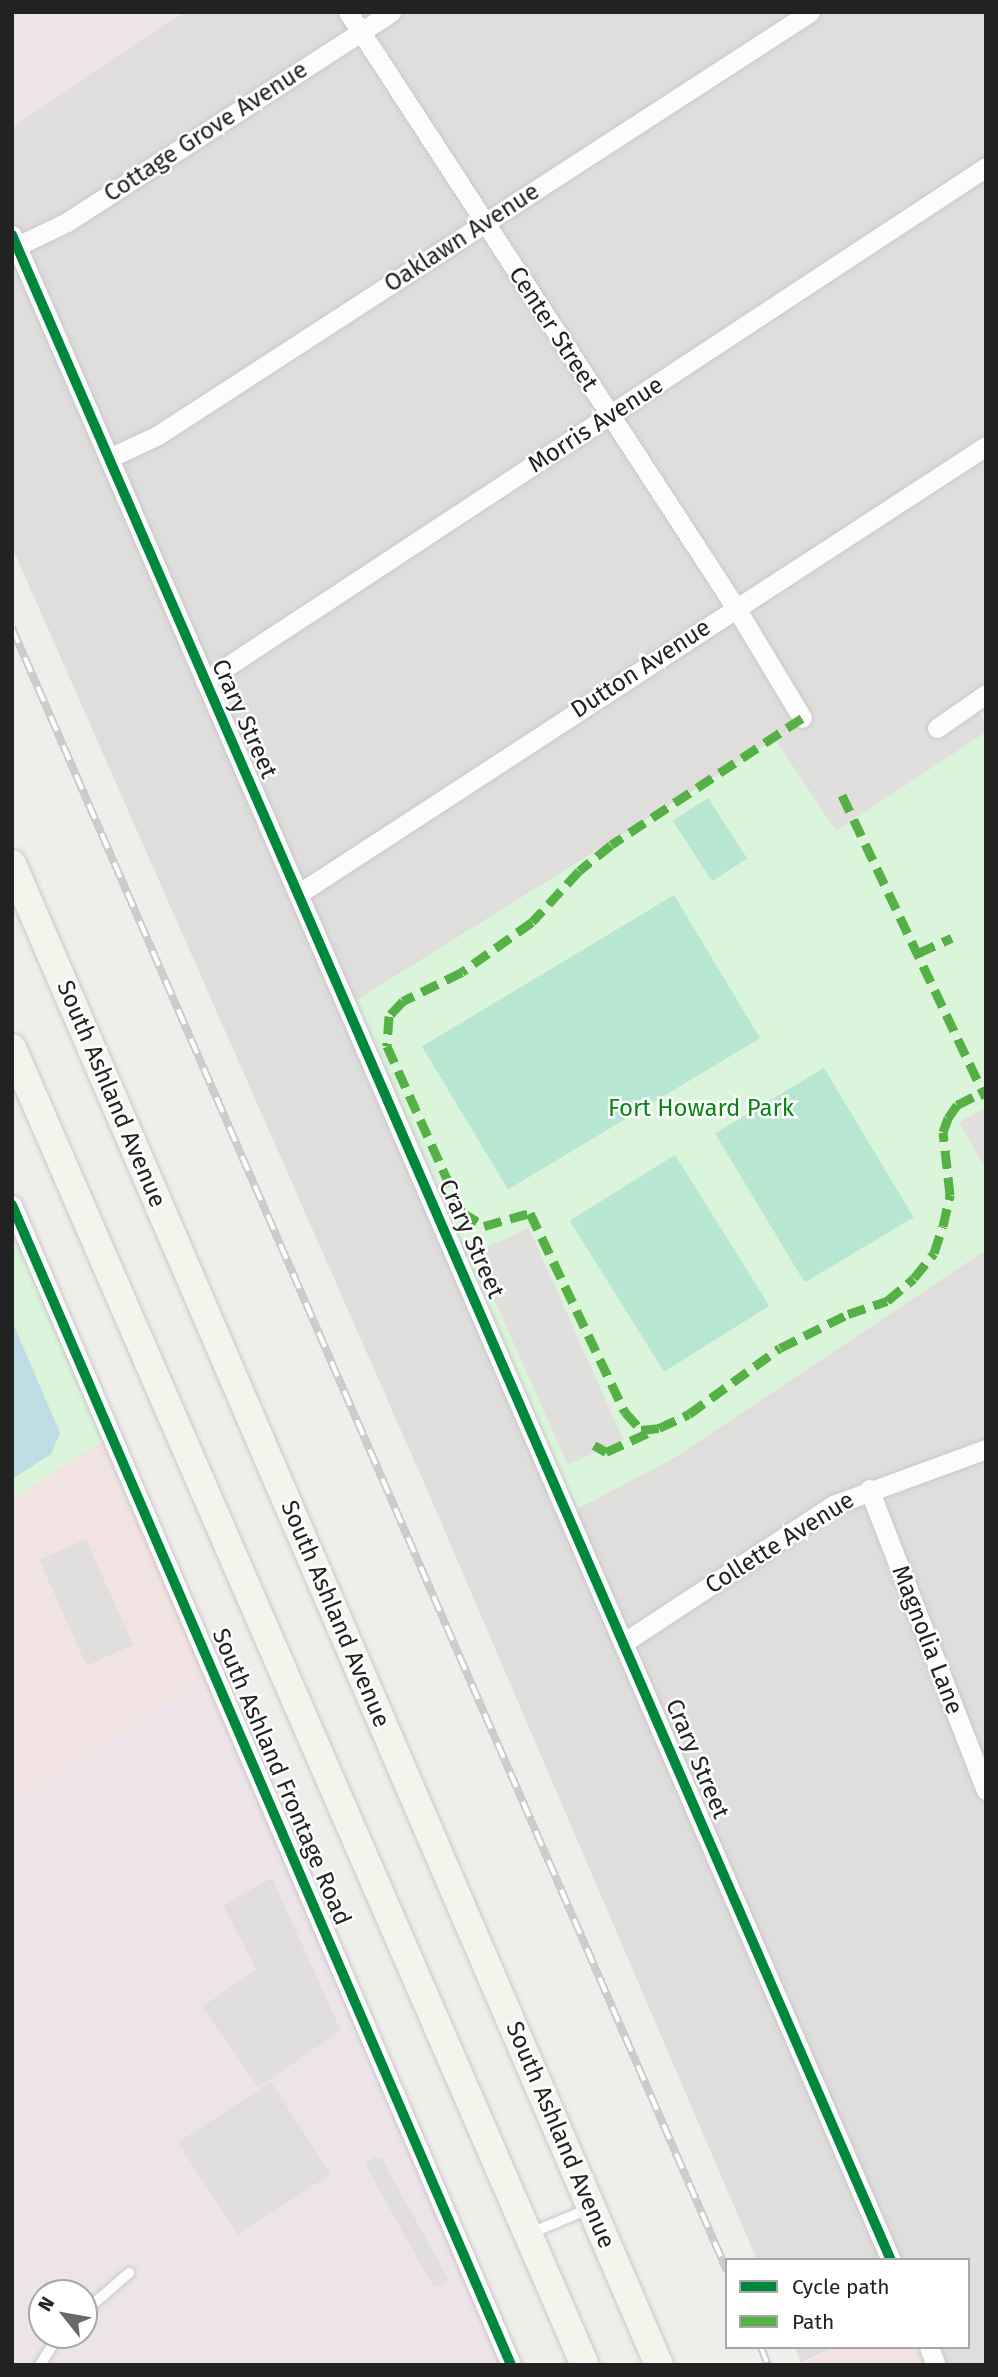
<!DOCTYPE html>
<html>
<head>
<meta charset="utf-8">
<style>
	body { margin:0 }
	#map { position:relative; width:998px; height:2377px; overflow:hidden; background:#f0eeeb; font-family:"Fira Sans",sans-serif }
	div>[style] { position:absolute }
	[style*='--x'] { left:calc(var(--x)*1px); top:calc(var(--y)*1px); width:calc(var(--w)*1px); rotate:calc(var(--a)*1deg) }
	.residential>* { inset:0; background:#dfdedc }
	.commercial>* { inset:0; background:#f1e3e1 }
	.industrial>* { inset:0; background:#ede4e9 }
	.park>* { inset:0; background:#daf5da }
	.pitch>* { inset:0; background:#b7e6d2; transform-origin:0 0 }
	.parking>* { inset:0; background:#e0dfde; transform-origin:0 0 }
	.water>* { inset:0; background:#bfdbe3 }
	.roads { filter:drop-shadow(0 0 2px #c9c8c7) drop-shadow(0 0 2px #c9c8c7) }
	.lane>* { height:10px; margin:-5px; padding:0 5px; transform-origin:5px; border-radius:5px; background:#fdfcfc }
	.street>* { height:19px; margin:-9.5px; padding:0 9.5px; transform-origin:9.5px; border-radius:9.5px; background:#fdfcfc }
	.secondary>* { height:28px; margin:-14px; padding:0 14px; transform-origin:14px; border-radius:14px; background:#f4f4ed }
	.rail>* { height:8px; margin-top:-4px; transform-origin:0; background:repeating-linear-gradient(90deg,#fff 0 16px,#ccc 0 32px); box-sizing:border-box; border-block:2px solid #ccc }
	.quiet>* { height:9px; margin-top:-4.5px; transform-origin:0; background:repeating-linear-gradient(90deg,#55b145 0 18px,transparent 0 27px) }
	.cycleway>* { height:10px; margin:-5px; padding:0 5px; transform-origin:5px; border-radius:5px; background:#00873e }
	span { translate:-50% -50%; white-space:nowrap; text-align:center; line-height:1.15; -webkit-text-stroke:5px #fff; paint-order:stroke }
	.street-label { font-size:24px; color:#222 }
	.park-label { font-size:24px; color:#0c8416 }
	.frame { position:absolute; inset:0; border:14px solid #222; pointer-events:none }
	.legend { position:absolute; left:725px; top:2258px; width:245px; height:91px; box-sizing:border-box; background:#fff; border:2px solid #a7a7a7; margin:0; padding:9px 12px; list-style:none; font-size:21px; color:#222 }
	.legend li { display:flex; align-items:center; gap:14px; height:35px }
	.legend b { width:35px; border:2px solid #a7a7a7 }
	.north { position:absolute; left:28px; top:2279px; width:70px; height:70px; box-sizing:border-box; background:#fff; border:2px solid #a7a7a7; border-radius:50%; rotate:301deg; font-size:19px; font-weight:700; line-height:28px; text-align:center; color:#222 }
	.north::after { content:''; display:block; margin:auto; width:24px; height:32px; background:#6a6968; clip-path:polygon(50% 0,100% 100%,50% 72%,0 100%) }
</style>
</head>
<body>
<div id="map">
	<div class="residential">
		<div style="clip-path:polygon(184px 12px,986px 12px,986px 2365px,936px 2365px,929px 2347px,968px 2347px,968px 2260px,757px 2260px,429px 1494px,12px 547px,12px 127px)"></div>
		<div style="clip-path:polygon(795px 2347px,834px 2347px,801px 2363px)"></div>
	</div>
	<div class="commercial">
		<div style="clip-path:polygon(111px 1435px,214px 1674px,12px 1804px,12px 1500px)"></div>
		<div style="clip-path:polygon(834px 2347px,929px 2347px,936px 2365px,802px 2365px)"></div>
	</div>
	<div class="industrial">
		<div style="clip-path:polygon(12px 12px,184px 12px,12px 127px)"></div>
		<div style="clip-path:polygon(evenodd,214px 1674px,511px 2365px,12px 2365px,12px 1804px,214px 1674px,42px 2293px,84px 2293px,84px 2335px,42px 2335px,42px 2293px)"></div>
	</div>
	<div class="park">
		<div style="clip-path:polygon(929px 637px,971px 703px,986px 695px,986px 1250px,676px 1457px,566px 1515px,347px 1006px,775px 739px)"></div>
		<div style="clip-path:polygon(23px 1230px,111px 1435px,12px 1500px,12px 1237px)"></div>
	</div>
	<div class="pitch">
		<div style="left:708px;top:798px;width:72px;height:42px;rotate:57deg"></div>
		<div style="left:674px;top:895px;width:167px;height:294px;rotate:59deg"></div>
		<div style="left:824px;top:1068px;width:174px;height:127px;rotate:59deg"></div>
		<div style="left:675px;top:1155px;width:178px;height:124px;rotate:58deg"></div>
	</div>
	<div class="parking">
		<div style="clip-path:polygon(929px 637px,986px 723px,986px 732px,836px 831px,775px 739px)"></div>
		<div style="clip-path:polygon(986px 1107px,986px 1170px,959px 1122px)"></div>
		<div style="left:529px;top:1228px;width:232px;height:61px;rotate:66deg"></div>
		<div style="left:86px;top:1539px;width:116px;height:51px;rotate:66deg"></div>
		<div style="clip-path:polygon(272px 1878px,341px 2031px,258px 2087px,202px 2007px,256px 1969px,223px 1905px)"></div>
		<div style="left:271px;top:2082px;width:110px;height:111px;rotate:57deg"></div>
		<div style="clip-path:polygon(374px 2157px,382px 2159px,449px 2280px,434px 2288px,365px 2164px)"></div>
	</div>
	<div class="water">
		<div style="clip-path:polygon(12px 1321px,60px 1433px,51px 1454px,12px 1479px)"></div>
	</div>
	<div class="roads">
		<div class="lane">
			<div style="--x:531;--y:2233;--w:62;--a:-22.8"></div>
			<div style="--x:84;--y:2312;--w:60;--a:-40.9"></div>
			<div style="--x:40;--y:2365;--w:36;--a:-58"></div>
		</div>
		<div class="street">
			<div style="--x:348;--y:12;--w:711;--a:56.94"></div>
			<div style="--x:736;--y:608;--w:128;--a:59"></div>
			<div style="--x:12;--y:235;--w:2208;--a:66.54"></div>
			<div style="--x:17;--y:246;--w:55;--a:-25.6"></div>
			<div style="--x:67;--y:222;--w:386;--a:-32.9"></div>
			<div style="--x:109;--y:458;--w:54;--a:-25.1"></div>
			<div style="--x:158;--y:435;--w:777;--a:-32.97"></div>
			<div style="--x:205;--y:681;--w:935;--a:-33.35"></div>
			<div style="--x:937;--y:728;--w:60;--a:-34.8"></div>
			<div style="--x:298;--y:894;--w:821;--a:-33.07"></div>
			<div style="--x:12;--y:1205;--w:1263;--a:66.72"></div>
			<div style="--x:869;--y:1489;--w:323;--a:68.8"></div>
			<div style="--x:623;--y:1643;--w:251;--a:-33.3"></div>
			<div style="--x:833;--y:1505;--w:163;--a:-20.1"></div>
			<div style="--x:929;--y:2347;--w:19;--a:69"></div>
		</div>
		<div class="secondary">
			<div style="--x:12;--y:864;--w:1635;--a:66.68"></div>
			<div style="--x:12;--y:1048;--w:1436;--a:66.49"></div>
		</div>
	</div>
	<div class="rail">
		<div style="--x:12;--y:628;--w:1792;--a:66.48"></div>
		<div style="--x:761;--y:2347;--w:19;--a:69"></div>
	</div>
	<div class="quiet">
		<div style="--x:802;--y:718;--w:229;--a:146.4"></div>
		<div style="--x:611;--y:845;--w:41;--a:140.9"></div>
		<div style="--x:579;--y:871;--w:69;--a:132.7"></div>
		<div style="--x:532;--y:922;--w:86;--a:144.5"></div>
		<div style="--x:462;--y:972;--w:66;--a:153.8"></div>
		<div style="--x:403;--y:1001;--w:21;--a:133"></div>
		<div style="--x:389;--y:1016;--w:30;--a:94"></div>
		<div style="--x:387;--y:1046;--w:182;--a:65.7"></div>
		<div style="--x:462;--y:1212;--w:26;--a:32"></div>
		<div style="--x:484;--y:1226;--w:48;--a:-15.8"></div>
		<div style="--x:530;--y:1213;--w:221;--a:64.5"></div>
		<div style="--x:625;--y:1412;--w:24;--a:48"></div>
		<div style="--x:641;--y:1430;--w:18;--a:-6"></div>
		<div style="--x:659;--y:1428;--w:33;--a:-25"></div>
		<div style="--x:689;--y:1414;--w:112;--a:-36"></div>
		<div style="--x:780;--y:1348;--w:76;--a:-26.6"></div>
		<div style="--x:848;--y:1314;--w:41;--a:-18.4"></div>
		<div style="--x:887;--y:1301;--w:35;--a:-40"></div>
		<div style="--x:914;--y:1278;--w:32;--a:-51"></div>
		<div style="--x:934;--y:1253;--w:28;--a:-72"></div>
		<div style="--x:943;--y:1226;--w:32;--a:-77"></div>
		<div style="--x:950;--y:1195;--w:63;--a:-96.3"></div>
		<div style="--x:943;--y:1132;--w:15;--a:-70"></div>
		<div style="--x:948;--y:1118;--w:16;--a:-55"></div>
		<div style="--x:957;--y:1105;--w:29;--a:-27"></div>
		<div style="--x:842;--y:795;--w:335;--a:64.6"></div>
		<div style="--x:918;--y:953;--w:37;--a:-24"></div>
		<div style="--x:594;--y:1445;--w:14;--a:30"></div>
		<div style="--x:606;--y:1452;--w:51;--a:-24.5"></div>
	</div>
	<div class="cycleway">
		<div style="--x:12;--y:235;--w:2208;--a:66.54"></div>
		<div style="--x:12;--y:1205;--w:1263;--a:66.72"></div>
	</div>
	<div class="street-label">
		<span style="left:206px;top:132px;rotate:-33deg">Cottage Grove Avenue</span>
		<span style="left:462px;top:238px;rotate:-33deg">Oaklawn Avenue</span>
		<span style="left:553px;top:329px;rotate:57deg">Center Street</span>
		<span style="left:596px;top:425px;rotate:-33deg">Morris Avenue</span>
		<span style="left:641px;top:669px;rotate:-33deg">Dutton Avenue</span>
		<span style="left:244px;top:719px;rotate:66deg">Crary Street</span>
		<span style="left:111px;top:1094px;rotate:67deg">South Ashland Avenue</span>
		<span style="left:471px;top:1239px;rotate:66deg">Crary Street</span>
		<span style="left:780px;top:1543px;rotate:-32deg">Collette Avenue</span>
		<span style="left:335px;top:1614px;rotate:67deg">South Ashland Avenue</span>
		<span style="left:927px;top:1640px;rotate:69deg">Magnolia Lane</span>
		<span style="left:697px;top:1759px;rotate:67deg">Crary Street</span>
		<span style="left:281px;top:1777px;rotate:67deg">South Ashland Frontage Road</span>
		<span style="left:560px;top:2135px;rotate:67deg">South Ashland Avenue</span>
	</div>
	<div class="park-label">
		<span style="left:701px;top:1109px">Fort Howard Park</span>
	</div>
	<div class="frame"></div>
	<ul class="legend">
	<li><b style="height:9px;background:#00873e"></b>Cycle path</li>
	<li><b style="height:9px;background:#55b145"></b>Path</li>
	</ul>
	<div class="north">N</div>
</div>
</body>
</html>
